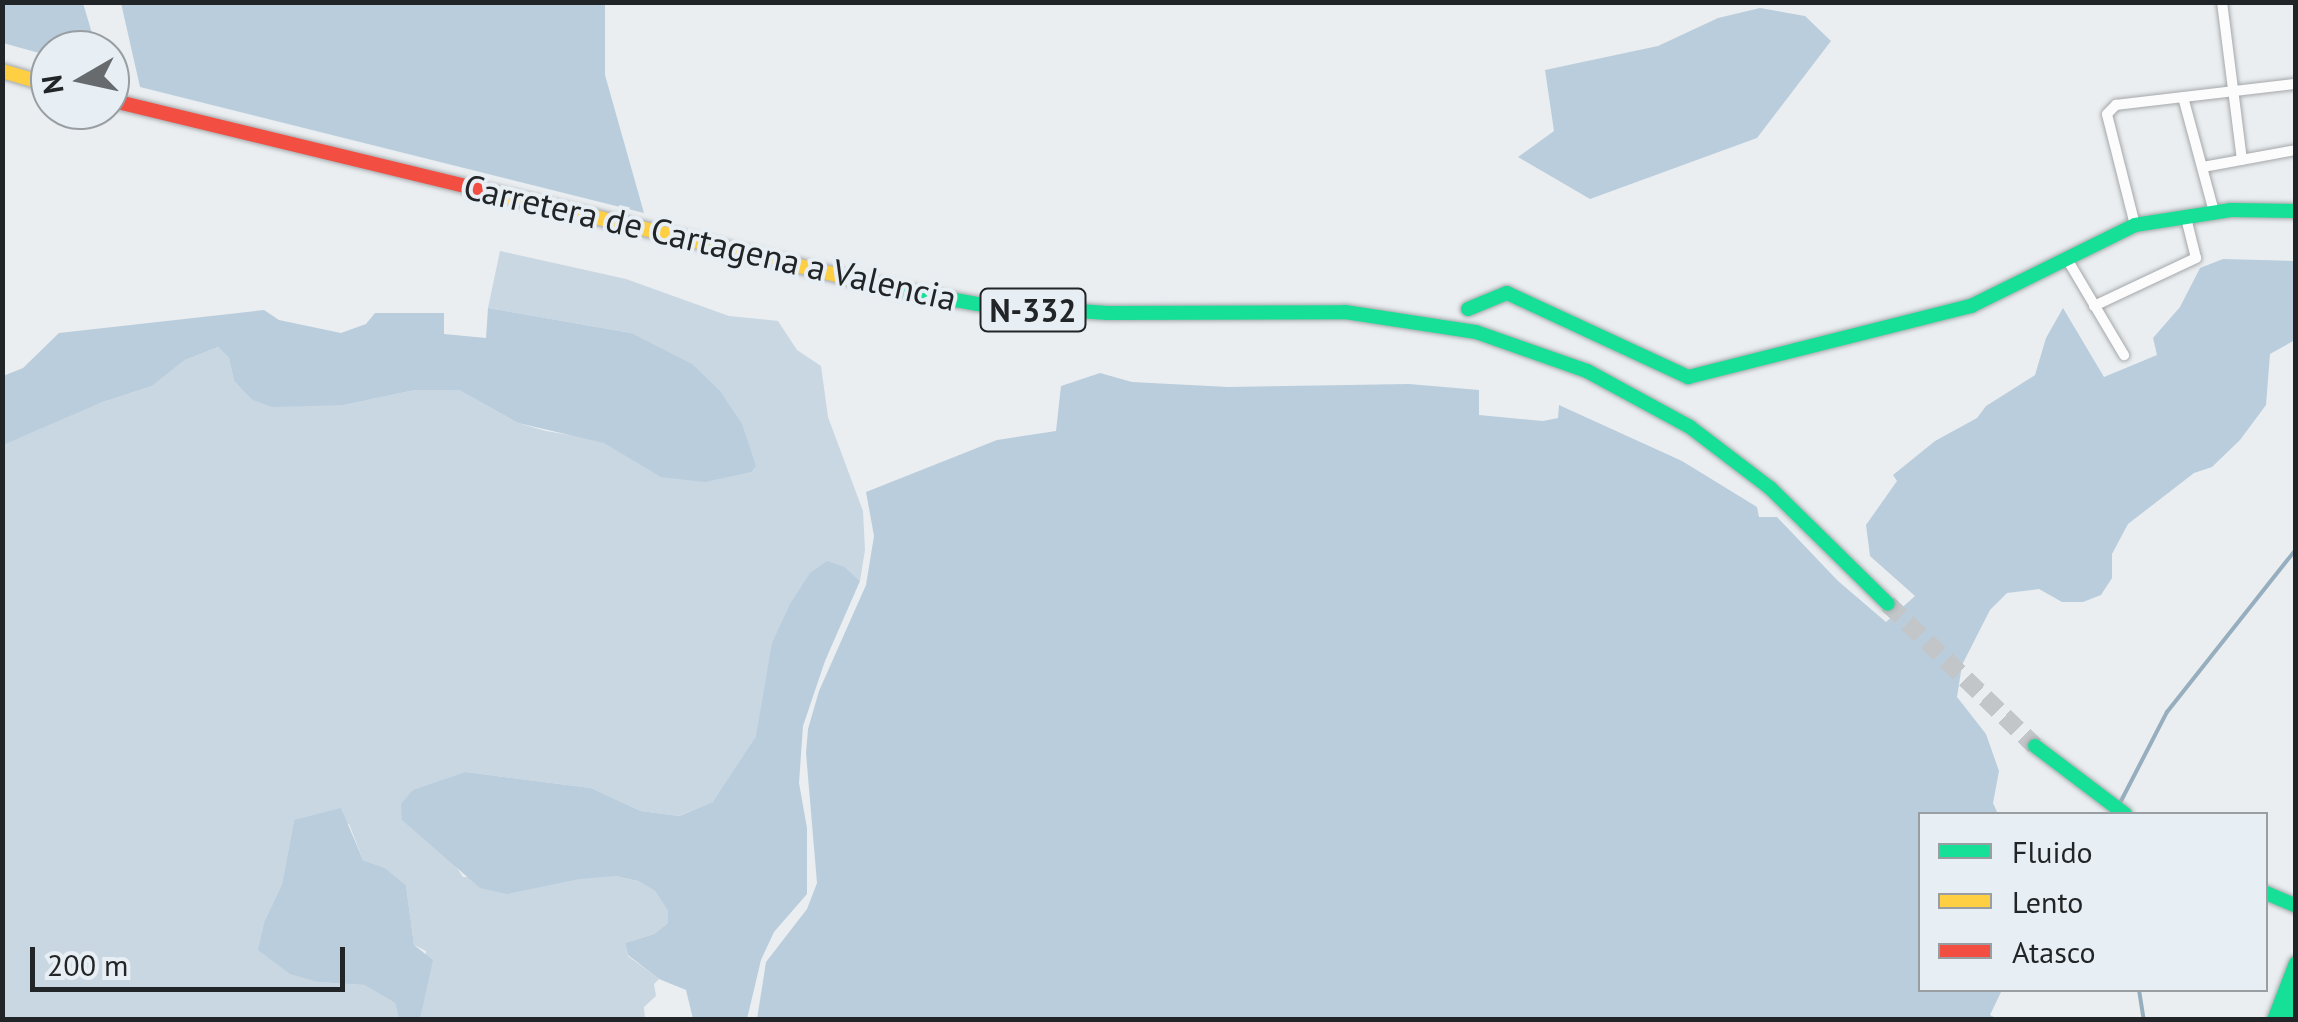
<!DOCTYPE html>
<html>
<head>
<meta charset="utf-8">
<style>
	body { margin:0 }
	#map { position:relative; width:2298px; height:1022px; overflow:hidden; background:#eaeef1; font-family:"PT Sans",sans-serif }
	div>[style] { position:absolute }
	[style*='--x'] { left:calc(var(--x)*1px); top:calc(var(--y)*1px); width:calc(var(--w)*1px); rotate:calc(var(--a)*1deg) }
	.green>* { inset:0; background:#c9d7e2 }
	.forest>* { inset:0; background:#bacddc }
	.stream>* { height:4px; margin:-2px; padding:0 2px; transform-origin:2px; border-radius:2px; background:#97aebf }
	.highway-tunnel>* { height:18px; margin-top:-9px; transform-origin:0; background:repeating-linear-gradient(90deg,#c2c6c9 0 18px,transparent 0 27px) }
	.roads { filter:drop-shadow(0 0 2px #a5a8aa) drop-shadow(0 0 2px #a5a8aa) }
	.street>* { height:10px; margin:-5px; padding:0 5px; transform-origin:5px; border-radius:5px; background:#fcfcfd }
	.fast>* { height:14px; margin:-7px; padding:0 7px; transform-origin:7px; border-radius:7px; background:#16e098 }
	.slow>* { height:14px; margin:-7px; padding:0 7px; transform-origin:7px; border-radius:7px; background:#ffcf43 }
	.jam>* { height:14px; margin:-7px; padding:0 7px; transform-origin:7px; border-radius:7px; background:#f24e42 }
	span { translate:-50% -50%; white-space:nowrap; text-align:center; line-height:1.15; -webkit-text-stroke:8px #e7eef4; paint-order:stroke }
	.shield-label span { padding:2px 8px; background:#e7eef4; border:2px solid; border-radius:8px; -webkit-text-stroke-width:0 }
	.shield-label { font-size:32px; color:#222527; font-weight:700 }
	.street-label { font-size:35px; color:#222527 }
	.frame { position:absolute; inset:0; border:5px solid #222527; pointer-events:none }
	.legend { position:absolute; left:1918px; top:812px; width:350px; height:180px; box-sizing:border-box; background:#e7eef4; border:2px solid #989ea2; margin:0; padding:12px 18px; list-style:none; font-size:30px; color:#222527 }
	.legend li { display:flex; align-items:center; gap:20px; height:50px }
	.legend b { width:50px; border:2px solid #989ea2 }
	.north { position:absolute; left:30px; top:30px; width:100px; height:100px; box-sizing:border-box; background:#e7eef4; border:2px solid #989ea2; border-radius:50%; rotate:261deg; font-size:28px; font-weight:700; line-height:40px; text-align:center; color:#222527 }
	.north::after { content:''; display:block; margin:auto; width:35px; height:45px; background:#686b6e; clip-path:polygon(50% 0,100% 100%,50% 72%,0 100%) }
	.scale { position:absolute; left:30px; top:947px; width:315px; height:45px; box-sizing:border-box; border:5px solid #222527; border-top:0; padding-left:12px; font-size:30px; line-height:35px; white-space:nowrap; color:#222527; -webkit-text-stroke:8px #e7eef4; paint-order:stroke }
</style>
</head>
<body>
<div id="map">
	<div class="green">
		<div style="clip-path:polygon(500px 251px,626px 279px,729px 316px,778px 321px,797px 350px,821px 366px,828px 417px,863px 511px,865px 550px,860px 581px,845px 567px,756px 736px,714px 802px,678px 816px,641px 811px,591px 788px,466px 772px,425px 840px,450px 857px,463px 877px,615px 876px,638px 881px,655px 891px,668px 911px,668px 923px,654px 934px,625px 943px,628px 956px,659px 979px,654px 984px,656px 996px,644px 1007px,645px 1019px,420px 1019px,426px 951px,414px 945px,406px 885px,385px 868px,363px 860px,349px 824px,294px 820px,282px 884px,265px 920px,318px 982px,364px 985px,395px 1003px,399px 1019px,3px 1019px,2px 445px,103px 402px,152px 386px,185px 360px,218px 347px,229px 358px,234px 381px,251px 399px,344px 405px,415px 390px,459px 390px,518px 423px,546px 431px,756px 466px,750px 452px,631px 333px,488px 308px)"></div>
	</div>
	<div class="forest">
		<div style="clip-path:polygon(2px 3px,83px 3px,97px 50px,50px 50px,50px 56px,3px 43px)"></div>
		<div style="clip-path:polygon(121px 3px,605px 3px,605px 75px,644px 213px,140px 87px)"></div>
		<div style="clip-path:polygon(1760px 8px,1805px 16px,1831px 41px,1757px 138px,1590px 199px,1518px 157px,1554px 131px,1545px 70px,1658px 46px,1718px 18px)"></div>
		<div style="clip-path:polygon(2223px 259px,2295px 261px,2295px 340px,2270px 354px,2266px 405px,2240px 440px,2212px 467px,2194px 473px,2128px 524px,2112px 554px,2112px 578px,2101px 595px,2083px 602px,2062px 602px,2039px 589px,2007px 593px,1990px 610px,1962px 665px,1957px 697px,1986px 734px,1999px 771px,1993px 803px,1998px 814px,1920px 814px,1920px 990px,2002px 990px,1990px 1015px,1998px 1019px,757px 1019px,766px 962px,807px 909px,817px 883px,806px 753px,808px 729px,819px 691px,866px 585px,874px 536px,866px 492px,997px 440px,1056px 431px,1061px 386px,1100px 373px,1132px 382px,1228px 387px,1409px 384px,1479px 390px,1479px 415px,1543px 421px,1558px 418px,1559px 405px,1682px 461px,1757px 507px,1759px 517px,1777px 517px,1838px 581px,1886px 622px,1915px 596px,1870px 556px,1866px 525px,1897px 481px,1893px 475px,1935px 441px,1977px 418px,1986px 406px,2035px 375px,2046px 338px,2063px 308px,2104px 377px,2157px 355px,2153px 338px,2180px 307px,2200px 268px)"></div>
		<div style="clip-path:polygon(488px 308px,631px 333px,692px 364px,720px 391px,742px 424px,756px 466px,751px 472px,705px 482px,661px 477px,604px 443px,518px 423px,459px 390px,415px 390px,344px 405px,272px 407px,251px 399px,234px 381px,229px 358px,218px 347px,185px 360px,152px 386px,103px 402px,3px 445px,3px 376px,23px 368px,59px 333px,264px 310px,279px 320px,341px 333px,366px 324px,375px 313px,444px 313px,444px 334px,486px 338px)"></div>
		<div style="clip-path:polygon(827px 561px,845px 567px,860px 581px,825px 661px,803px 726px,799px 783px,807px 828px,807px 894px,774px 932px,761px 960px,747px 1019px,693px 1019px,686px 990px,659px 979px,628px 955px,625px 943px,654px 934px,668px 923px,668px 911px,655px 891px,638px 881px,615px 876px,579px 879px,507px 894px,480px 888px,402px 820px,401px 804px,413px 790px,466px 772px,591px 788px,641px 811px,679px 816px,713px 802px,756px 736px,772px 643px,790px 604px,810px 573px)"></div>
		<div style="clip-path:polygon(341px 808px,363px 860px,385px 868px,406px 885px,414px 945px,433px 960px,420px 1019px,399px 1019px,395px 1003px,364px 985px,318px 982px,290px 974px,258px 950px,265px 920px,282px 884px,294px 820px)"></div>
	</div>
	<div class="stream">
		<div style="--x:2121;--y:801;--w:100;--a:-62.7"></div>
		<div style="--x:2167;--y:712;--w:208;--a:-51.6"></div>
		<div style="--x:2139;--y:990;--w:30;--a:81"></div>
	</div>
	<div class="highway-tunnel">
		<div style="--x:1888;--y:604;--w:204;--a:44"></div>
	</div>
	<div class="roads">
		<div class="street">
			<div style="--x:2222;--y:2;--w:159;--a:82.8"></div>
			<div style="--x:2183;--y:97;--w:119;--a:74.9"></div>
			<div style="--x:2203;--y:167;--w:95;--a:-10.4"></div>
			<div style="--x:2135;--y:225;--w:114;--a:-104.2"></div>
			<div style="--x:2107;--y:114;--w:13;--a:-45"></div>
			<div style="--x:2116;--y:105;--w:181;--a:-6.7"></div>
			<div style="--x:2067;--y:259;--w:112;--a:59.3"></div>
			<div style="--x:2094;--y:306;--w:113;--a:-25.2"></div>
			<div style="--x:2196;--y:258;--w:41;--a:-104"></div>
		</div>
		<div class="fast">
			<div style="--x:895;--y:289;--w:83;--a:10.4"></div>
			<div style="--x:977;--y:304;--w:131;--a:3.9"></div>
			<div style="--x:1108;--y:313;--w:237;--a:-0.2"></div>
			<div style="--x:1345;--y:312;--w:133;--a:8.7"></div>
			<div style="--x:1476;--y:332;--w:118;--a:19.4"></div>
			<div style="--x:1587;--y:371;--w:117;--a:28.5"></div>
			<div style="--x:1690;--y:427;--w:101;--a:37.3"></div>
			<div style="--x:1770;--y:488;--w:165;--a:44.5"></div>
			<div style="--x:1468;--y:309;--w:42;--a:-22.3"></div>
			<div style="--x:1507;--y:293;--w:200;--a:24.9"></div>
			<div style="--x:1688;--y:377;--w:292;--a:-14.1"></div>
			<div style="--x:1971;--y:306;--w:183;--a:-26.3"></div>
			<div style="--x:2135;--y:225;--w:97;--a:-8.9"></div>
			<div style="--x:2231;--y:210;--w:65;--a:0.9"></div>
			<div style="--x:2035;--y:746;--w:113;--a:37.1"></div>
			<div style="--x:2266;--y:893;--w:33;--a:23"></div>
			<div style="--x:2290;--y:995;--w:11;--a:112"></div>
			<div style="--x:2286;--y:1005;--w:16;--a:68"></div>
			<div style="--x:2274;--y:1020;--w:61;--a:-68.9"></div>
		</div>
		<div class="slow">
			<div style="--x:2;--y:71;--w:50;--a:16.3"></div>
			<div style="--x:491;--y:192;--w:415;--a:13.5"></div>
		</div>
		<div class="jam">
			<div style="--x:110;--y:100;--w:392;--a:13.6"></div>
		</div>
	</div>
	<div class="shield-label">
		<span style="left:1033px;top:310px">N-332</span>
	</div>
	<div class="street-label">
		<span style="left:710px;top:242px;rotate:13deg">Carretera de Cartagena a Valencia</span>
	</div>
	<div class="frame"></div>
	<ul class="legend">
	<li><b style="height:12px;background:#16e098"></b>Fluido</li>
	<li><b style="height:12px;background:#ffcf43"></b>Lento</li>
	<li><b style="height:12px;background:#f24e42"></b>Atasco</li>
	</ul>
	<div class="north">N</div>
	<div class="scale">200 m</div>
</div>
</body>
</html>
